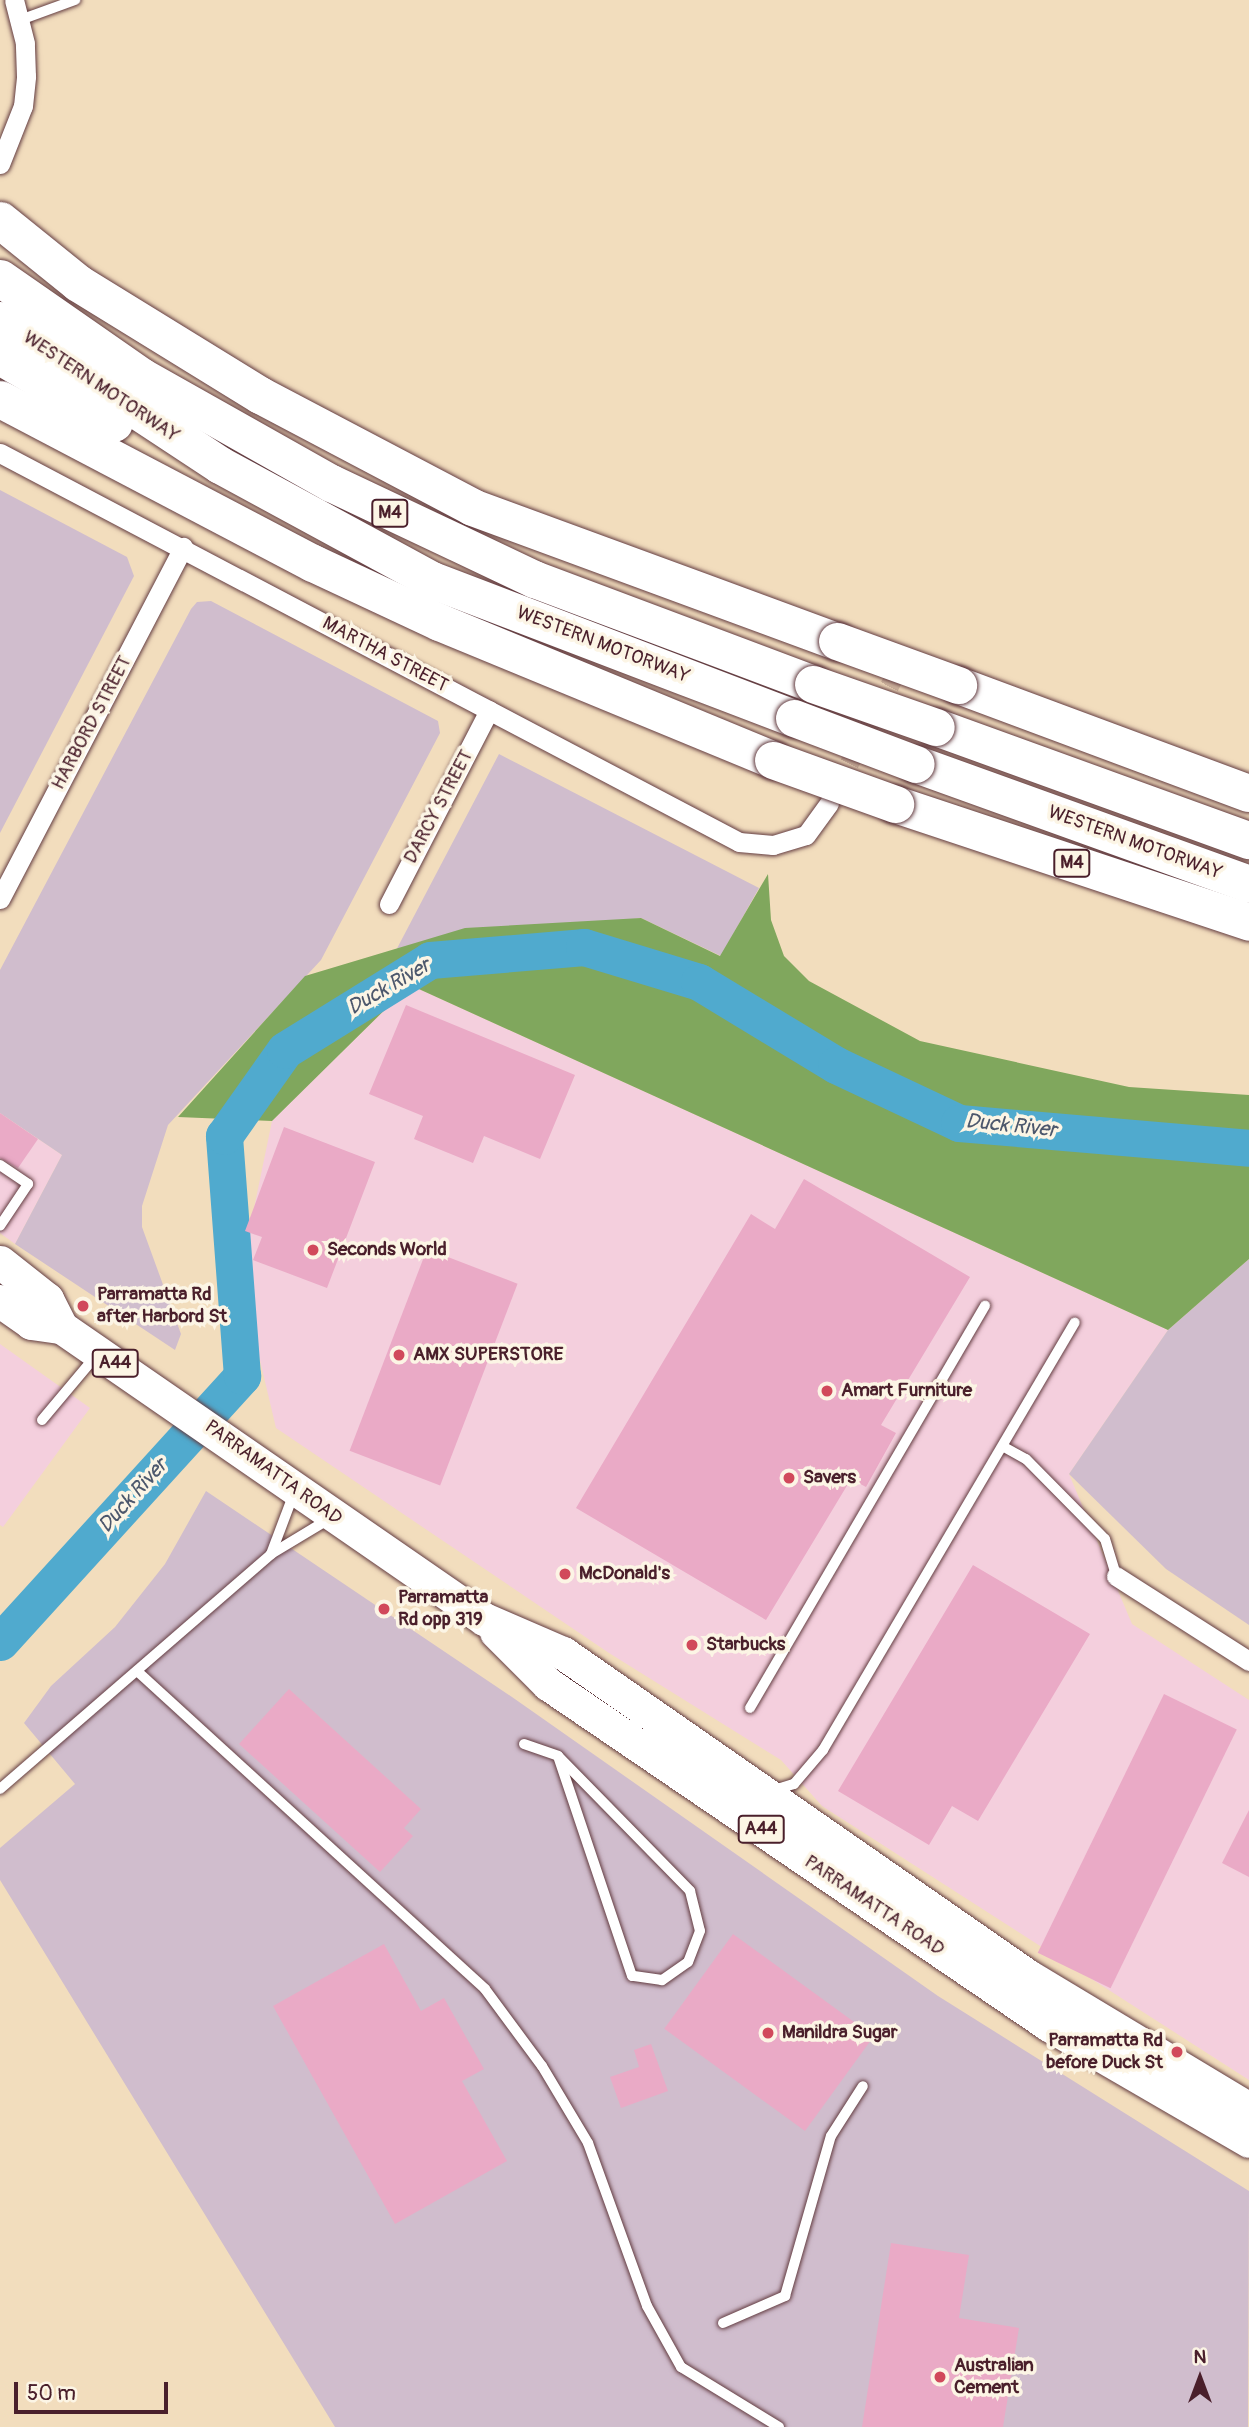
<!DOCTYPE html>
<html>
<head>
<meta charset="utf-8">
<style>
	body { margin:0 }
	#map { position:relative; width:1249px; height:2427px; overflow:hidden; background:#f2ddbd; font-family:Pangolin,sans-serif }
	div>[style] { position:absolute }
	[style*='--x'] { left:calc(var(--x)*1px); top:calc(var(--y)*1px); width:calc(var(--w)*1px); rotate:calc(var(--a)*1deg) }
	.built>* { inset:0; background:#f4cfdd }
	.industrial>* { inset:0; background:#d0bdcd }
	.forest>* { inset:0; background:#80a75d }
	.river>* { height:37px; margin:-18.5px; padding:0 18.5px; transform-origin:18.5px; border-radius:18.5px; background:#50aace }
	.building>* { inset:0; background:#eaaac6; transform-origin:0 0 }
	.minor-tunnel>* { height:19px; margin-top:-9.5px; transform-origin:0; background:repeating-linear-gradient(90deg,#d0b7a0 0 19px,transparent 0 29px) }
	.roads { filter:drop-shadow(0 0 2px #633c41) drop-shadow(0 0 2px #633c41) }
	.service>* { height:10px; margin:-5px; padding:0 5px; transform-origin:5px; border-radius:5px; background:#fff }
	.minor>* { height:19px; margin:-9.5px; padding:0 9.5px; transform-origin:9.5px; border-radius:9.5px; background:#fff }
	.trunk>* { height:33px; margin:-16.5px; padding:0 16.5px; transform-origin:16.5px; border-radius:16.5px; background:#fff }
	.motorway>* { height:37px; margin:-18.5px; padding:0 18.5px; transform-origin:18.5px; border-radius:18.5px; background:#fff }
	.bridges { filter:drop-shadow(0 0 2px #633c41) drop-shadow(0 0 2px #633c41) }
	.motorway-bridge>* { height:37px; margin:-18.5px; padding:0 18.5px; transform-origin:18.5px; border-radius:18.5px; background:#fff }
	.dots>* { width:19px; height:19px; translate:-50% -50%; box-sizing:border-box; border:4px solid #fcf5e5; border-radius:50% }
	span { translate:-50% -50%; white-space:nowrap; text-align:center; line-height:1.15; -webkit-text-stroke:7px #fcf5e5; paint-order:stroke }
	.shield-label span { padding:2px 5px; background:#fcf5e5; border:2px solid; border-radius:5px; -webkit-text-stroke-width:0 }
	.shield-label { font-size:18px; color:#4a1f2b; font-weight:700 }
	.street-label { font-size:19px; color:#4a1f2b }
	.poi-label { font-size:19px; color:#4a1f2b; font-weight:700 }
	.left { translate:0 -50%; text-align:left }
	.right { translate:-100% -50%; text-align:right }
	.water-label { font-size:21px; color:#4c576c; font-style:italic }
	.north { position:absolute; left:1165px; top:2343px; width:70px; height:70px; -webkit-text-stroke:5px #fcf5e5; paint-order:stroke; rotate:0deg; font-size:19px; font-weight:700; line-height:28px; text-align:center; color:#4a1f2b }
	.north::after { content:''; display:block; margin:auto; width:24px; height:32px; background:#4a1f2b; clip-path:polygon(50% 0,100% 100%,50% 72%,0 100%) }
	.scale { position:absolute; left:14px; top:2382px; width:154px; height:32px; box-sizing:border-box; border:4px solid #4a1f2b; border-top:0; padding-left:9px; font-size:21px; line-height:24px; white-space:nowrap; color:#4a1f2b; -webkit-text-stroke:5px #fcf5e5; paint-order:stroke }
</style>
</head>
<body>
<div id="map">
	<div class="built">
		<div style="clip-path:polygon(410px 985px,1168px 1330px,1069px 1474px,1132px 1624px,1249px 1700px,1249px 2080px,822px 1806px,781px 1760px,609px 1653px,276px 1428px,240px 1276px,272px 1121px)"></div>
		<div style="clip-path:polygon(0 1113px,62px 1155px,15px 1244px,0 1233px)"></div>
		<div style="clip-path:polygon(0 1344px,90px 1408px,3px 1527px,0 1525px)"></div>
	</div>
	<div class="industrial">
		<div style="clip-path:polygon(0 490px,127px 557px,134px 576px,0 833px)"></div>
		<div style="clip-path:polygon(211px 601px,438px 721px,440px 733px,321px 960px,168px 1125px,142px 1206px,142px 1227px,181px 1334px,175px 1350px,15px 1244px,62px 1155px,0 1113px,0 970px,191px 609px,197px 602px)"></div>
		<div style="clip-path:polygon(499px 754px,759px 888px,721px 956px,641px 918px,392px 958px)"></div>
		<div style="clip-path:polygon(1249px 1259px,1249px 1625px,1166px 1569px,1069px 1474px,1168px 1330px)"></div>
		<div style="clip-path:polygon(206px 1491px,512px 1697px,938px 1996px,1249px 2191px,1248px 2427px,335px 2427px,0 1880px,0 1848px,75px 1784px,24px 1723px,51px 1686px,115px 1627px,165px 1564px)"></div>
	</div>
	<div class="forest">
		<div style="clip-path:polygon(768px 874px,771px 920px,784px 956px,809px 981px,920px 1041px,1129px 1087px,1249px 1095px,1249px 1259px,1168px 1330px,410px 985px,272px 1121px,178px 1117px,305px 976px,465px 928px,641px 918px,720px 956px)"></div>
	</div>
	<div class="river">
		<div style="--x:0;--y:1642;--w:360;--a:-47.7"></div>
		<div style="--x:242;--y:1376;--w:241;--a:-94.3"></div>
		<div style="--x:224;--y:1136;--w:105;--a:-54.7"></div>
		<div style="--x:285;--y:1050;--w:171;--a:-31.8"></div>
		<div style="--x:430;--y:960;--w:155;--a:-4.8"></div>
		<div style="--x:584;--y:947;--w:120;--a:16.9"></div>
		<div style="--x:699;--y:982;--w:160;--a:31.2"></div>
		<div style="--x:836;--y:1065;--w:136;--a:25.2"></div>
		<div style="--x:959;--y:1123;--w:291;--a:4.9"></div>
	</div>
	<div class="building">
		<div style="clip-path:polygon(406px 1005px,575px 1075px,540px 1159px,484px 1136px,473px 1163px,414px 1139px,423px 1116px,369px 1094px)"></div>
		<div style="clip-path:polygon(0 1113px,38px 1139px,18px 1168px,0 1158px)"></div>
		<div style="clip-path:polygon(284px 1127px,375px 1162px,327px 1288px,253px 1260px,262px 1237px,245px 1231px)"></div>
		<div style="clip-path:polygon(804px 1179px,970px 1277px,881px 1425px,896px 1433px,866px 1487px,851px 1479px,766px 1620px,576px 1508px,751px 1214px,775px 1229px)"></div>
		<div style="left:427px;top:1249px;width:97px;height:216px;rotate:21deg"></div>
		<div style="clip-path:polygon(973px 1565px,1090px 1634px,978px 1821px,952px 1806px,929px 1845px,838px 1791px)"></div>
		<div style="clip-path:polygon(289px 1689px,421px 1809px,404px 1828px,413px 1836px,380px 1872px,239px 1744px)"></div>
		<div style="left:1164px;top:1694px;width:81px;height:288px;rotate:26deg"></div>
		<div style="clip-path:polygon(1249px 1810px,1249px 1877px,1222px 1863px)"></div>
		<div style="left:733px;top:1934px;width:174px;height:117px;rotate:36deg"></div>
		<div style="clip-path:polygon(384px 1944px,421px 2011px,444px 1998px,484px 2069px,462px 2081px,507px 2161px,395px 2224px,273px 2006px)"></div>
		<div style="clip-path:polygon(651px 2044px,668px 2091px,621px 2108px,610px 2077px,639px 2067px,634px 2050px)"></div>
		<div style="clip-path:polygon(891px 2243px,969px 2255px,959px 2318px,1019px 2328px,1003px 2427px,862px 2427px)"></div>
	</div>
	<div class="minor-tunnel">
		<div style="--x:836;--y:789;--w:148;--a:-62.6"></div>
	</div>
	<div class="roads">
		<div class="service">
			<div style="--x:20;--y:20;--w:59;--a:-20"></div>
			<div style="--x:0;--y:1165;--w:34;--a:34"></div>
			<div style="--x:28;--y:1184;--w:50;--a:123.7"></div>
			<div style="--x:42;--y:1420;--w:81;--a:-50"></div>
			<div style="--x:1004;--y:1447;--w:25;--a:29"></div>
			<div style="--x:1026;--y:1459;--w:112;--a:45.4"></div>
			<div style="--x:1105;--y:1539;--w:39;--a:73"></div>
			<div style="--x:271;--y:1554;--w:65;--a:-69.3"></div>
			<div style="--x:137;--y:1671;--w:471;--a:42.4"></div>
			<div style="--x:485;--y:1989;--w:96;--a:53.5"></div>
			<div style="--x:542;--y:2066;--w:90;--a:59.1"></div>
			<div style="--x:588;--y:2143;--w:173;--a:70.1"></div>
			<div style="--x:647;--y:2306;--w:70;--a:60.9"></div>
			<div style="--x:681;--y:2367;--w:115;--a:31.5"></div>
			<div style="--x:750;--y:1708;--w:466;--a:-59.7"></div>
			<div style="--x:524;--y:1744;--w:36;--a:19"></div>
			<div style="--x:558;--y:1756;--w:189;--a:45.6"></div>
			<div style="--x:690;--y:1891;--w:41;--a:76"></div>
			<div style="--x:700;--y:1931;--w:33;--a:111"></div>
			<div style="--x:688;--y:1962;--w:32;--a:145"></div>
			<div style="--x:662;--y:1980;--w:30;--a:-172"></div>
			<div style="--x:632;--y:1976;--w:232;--a:-108.6"></div>
			<div style="--x:0;--y:1789;--w:359;--a:-40.9"></div>
			<div style="--x:271;--y:1554;--w:68;--a:-31.1"></div>
			<div style="--x:774;--y:1790;--w:21;--a:-17"></div>
			<div style="--x:794;--y:1784;--w:45;--a:-49.5"></div>
			<div style="--x:823;--y:1750;--w:496;--a:-59.5"></div>
			<div style="--x:723;--y:2323;--w:68;--a:-23.5"></div>
			<div style="--x:785;--y:2296;--w:166;--a:-74"></div>
			<div style="--x:831;--y:2136;--w:59;--a:-57.4"></div>
		</div>
		<div class="minor">
			<div style="--x:0;--y:164;--w:62;--a:-68.4"></div>
			<div style="--x:23;--y:106;--w:30;--a:-84"></div>
			<div style="--x:26;--y:76;--w:33;--a:-92"></div>
			<div style="--x:25;--y:43;--w:44;--a:-104.3"></div>
			<div style="--x:0;--y:453;--w:835;--a:27.76"></div>
			<div style="--x:739;--y:842;--w:34;--a:5"></div>
			<div style="--x:773;--y:845;--w:34;--a:-17"></div>
			<div style="--x:806;--y:835;--w:39;--a:-54"></div>
			<div style="--x:0;--y:899;--w:397;--a:-62.5"></div>
			<div style="--x:389;--y:904;--w:218;--a:-62.7"></div>
			<div style="--x:1116;--y:1576;--w:158;--a:32.6"></div>
		</div>
		<div class="trunk">
			<div style="--x:0;--y:1262;--w:60;--a:38.2"></div>
			<div style="--x:47;--y:1299;--w:31;--a:63"></div>
			<div style="--x:0;--y:1301;--w:38;--a:35"></div>
			<div style="--x:31;--y:1323;--w:30;--a:8"></div>
			<div style="--x:61;--y:1327;--w:514;--a:34.62"></div>
			<div style="--x:484;--y:1619;--w:86;--a:23.3"></div>
			<div style="--x:563;--y:1653;--w:566;--a:34.78"></div>
			<div style="--x:1028;--y:1976;--w:258;--a:31"></div>
			<div style="--x:496;--y:1632;--w:74;--a:45"></div>
			<div style="--x:548;--y:1684;--w:606;--a:34.24"></div>
			<div style="--x:1049;--y:2025;--w:231;--a:30.1"></div>
		</div>
		<div class="motorway">
			<div style="--x:0;--y:220;--w:100;--a:38.9"></div>
			<div style="--x:78;--y:283;--w:214;--a:31.6"></div>
			<div style="--x:260;--y:395;--w:240;--a:27.8"></div>
			<div style="--x:472;--y:507;--w:389;--a:20.2"></div>
			<div style="--x:0;--y:278;--w:172;--a:34.8"></div>
			<div style="--x:141;--y:376;--w:218;--a:29.4"></div>
			<div style="--x:331;--y:483;--w:225;--a:25.3"></div>
			<div style="--x:534;--y:579;--w:298;--a:20.6"></div>
			<div style="--x:0;--y:320;--w:263;--a:33.4"></div>
			<div style="--x:220;--y:465;--w:241;--a:28.5"></div>
			<div style="--x:432;--y:580;--w:387;--a:20.9"></div>
			<div style="--x:0;--y:356;--w:132;--a:30.4"></div>
			<div style="--x:0;--y:399;--w:353;--a:27.7"></div>
			<div style="--x:313;--y:563;--w:139;--a:25.1"></div>
			<div style="--x:439;--y:622;--w:361;--a:22.4"></div>
			<div style="--x:958;--y:685;--w:310;--a:20.4"></div>
			<div style="--x:936;--y:727;--w:333;--a:19.9"></div>
			<div style="--x:916;--y:764;--w:354;--a:19.8"></div>
			<div style="--x:895;--y:804;--w:373;--a:18.4"></div>
		</div>
	</div>
	<div class="bridges">
		<div class="motorway-bridge">
			<div style="--x:837;--y:641;--w:129;--a:20"></div>
			<div style="--x:813;--y:684;--w:130;--a:19.3"></div>
			<div style="--x:794;--y:718;--w:130;--a:20.7"></div>
			<div style="--x:773;--y:760;--w:130;--a:19.8"></div>
		</div>
	</div>
	<div class="dots">
		<div style="left:313px;top:1250px;background:#d1495b"></div>
		<div style="left:83px;top:1306px;background:#d1495b"></div>
		<div style="left:399px;top:1355px;background:#d1495b"></div>
		<div style="left:827px;top:1391px;background:#d1495b"></div>
		<div style="left:789px;top:1478px;background:#d1495b"></div>
		<div style="left:565px;top:1574px;background:#d1495b"></div>
		<div style="left:384px;top:1609px;background:#d1495b"></div>
		<div style="left:692px;top:1645px;background:#d1495b"></div>
		<div style="left:768px;top:2033px;background:#d1495b"></div>
		<div style="left:1177px;top:2052px;background:#d1495b"></div>
		<div style="left:940px;top:2377px;background:#d1495b"></div>
	</div>
	<div class="shield-label">
		<span style="left:390px;top:513px">M4</span>
		<span style="left:1072px;top:863px">M4</span>
		<span style="left:115px;top:1363px">A44</span>
		<span style="left:761px;top:1829px">A44</span>
	</div>
	<div class="street-label">
		<span style="left:101px;top:387px;rotate:34deg">WESTERN MOTORWAY</span>
		<span style="left:603px;top:645px;rotate:21deg">WESTERN MOTORWAY</span>
		<span style="left:385px;top:655px;rotate:28deg">MARTHA STREET</span>
		<span style="left:92px;top:723px;rotate:-62deg">HARBORD STREET</span>
		<span style="left:439px;top:807px;rotate:-62deg">DARCY STREET</span>
		<span style="left:1135px;top:843px;rotate:20deg">WESTERN MOTORWAY</span>
		<span style="left:273px;top:1473px;rotate:36deg">PARRAMATTA ROAD</span>
		<span style="left:874px;top:1906px;rotate:34deg">PARRAMATTA ROAD</span>
	</div>
	<div class="poi-label">
		<span class="left" style="left:327px;top:1250px">Seconds World</span>
		<span class="left" style="left:97px;top:1306px">Parramatta Rd<br>after Harbord St</span>
		<span class="left" style="left:413px;top:1355px">AMX SUPERSTORE</span>
		<span class="left" style="left:841px;top:1391px">Amart Furniture</span>
		<span class="left" style="left:803px;top:1478px">Savers</span>
		<span class="left" style="left:579px;top:1574px">McDonald's</span>
		<span class="left" style="left:398px;top:1609px">Parramatta<br>Rd opp 319</span>
		<span class="left" style="left:706px;top:1645px">Starbucks</span>
		<span class="left" style="left:782px;top:2033px">Manildra Sugar</span>
		<span class="right" style="left:1163px;top:2052px">Parramatta Rd<br>before Duck St</span>
		<span class="left" style="left:954px;top:2377px">Australian<br>Cement</span>
	</div>
	<div class="water-label">
		<span style="left:389px;top:987px;rotate:-30deg">Duck River</span>
		<span style="left:1011px;top:1126px;rotate:6deg">Duck River</span>
		<span style="left:133px;top:1496px;rotate:-48deg">Duck River</span>
	</div>
	<div class="north">N</div>
	<div class="scale">50 m</div>
</div>
</body>
</html>
